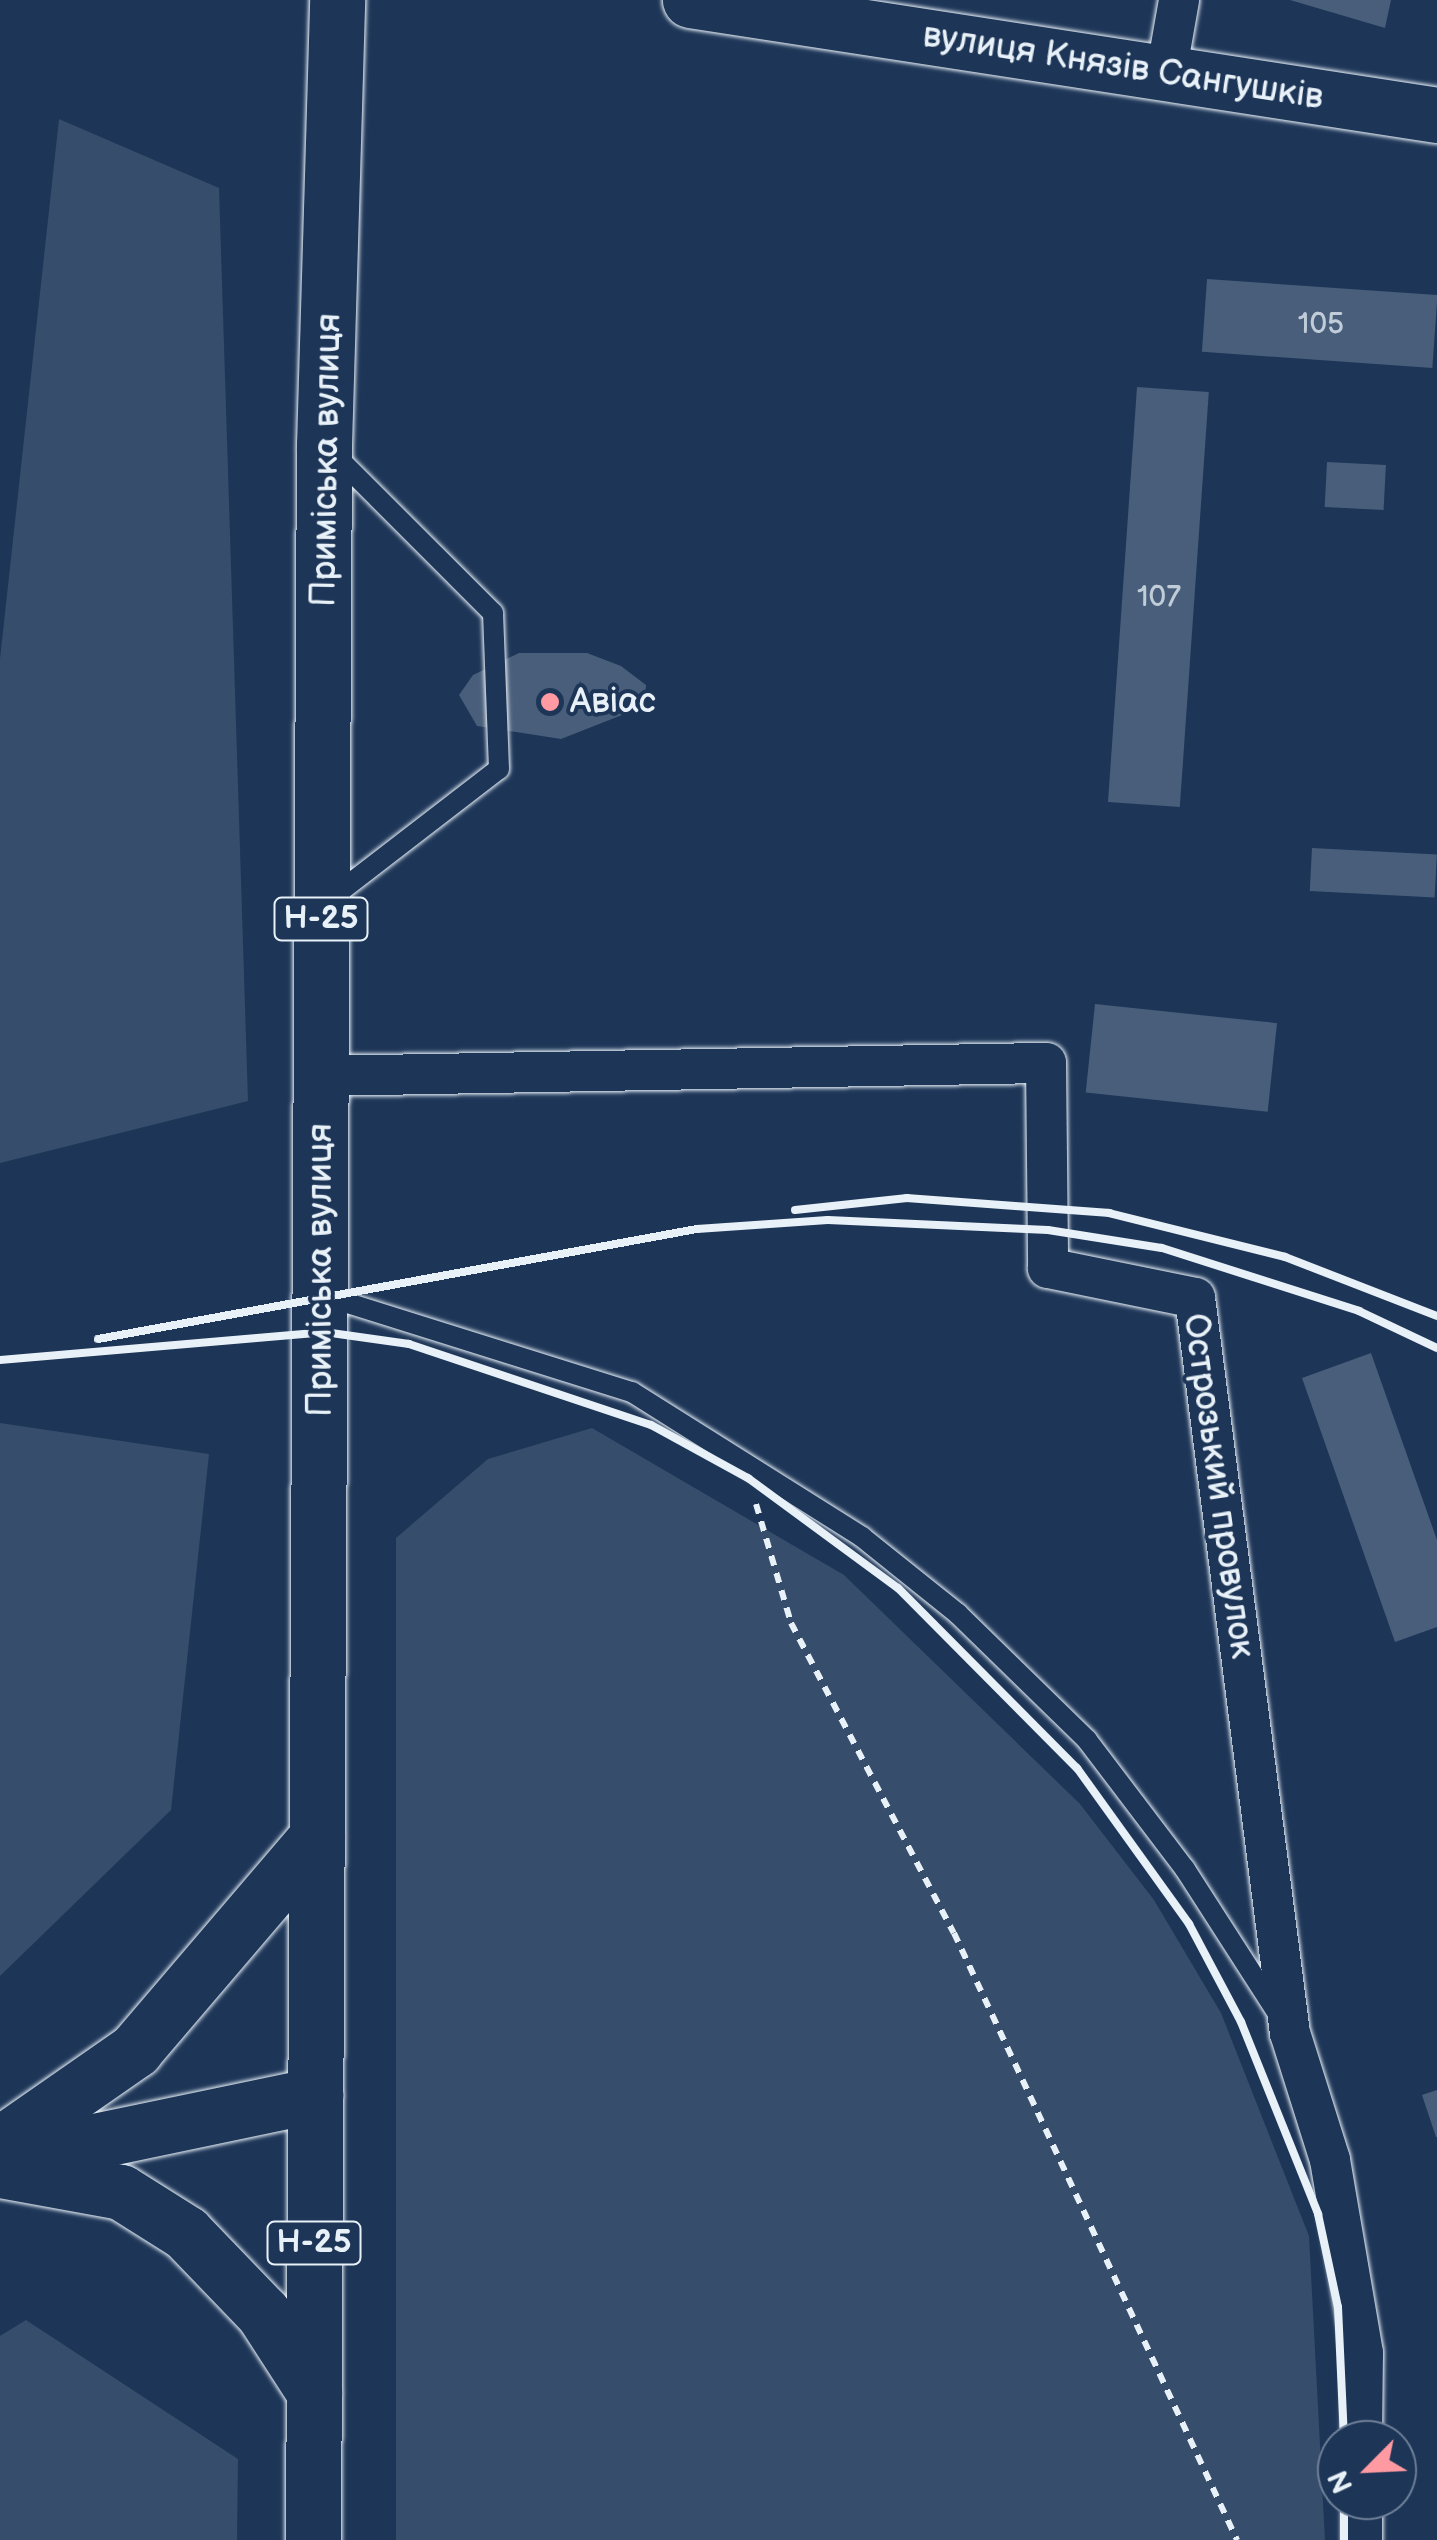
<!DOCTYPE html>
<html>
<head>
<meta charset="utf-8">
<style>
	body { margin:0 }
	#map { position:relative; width:1437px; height:2540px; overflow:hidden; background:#1d3557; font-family:"Balsamiq Sans",sans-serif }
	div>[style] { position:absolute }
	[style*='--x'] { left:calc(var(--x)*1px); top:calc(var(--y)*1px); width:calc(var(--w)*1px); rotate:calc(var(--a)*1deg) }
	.green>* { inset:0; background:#374d6c }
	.building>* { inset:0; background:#495e7a; transform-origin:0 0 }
	.path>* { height:6px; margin-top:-3px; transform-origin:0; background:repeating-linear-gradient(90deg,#e8f1f8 0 10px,transparent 0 18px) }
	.roads { filter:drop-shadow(0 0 2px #e8f1f8) drop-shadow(0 0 2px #e8f1f8) }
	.lane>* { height:20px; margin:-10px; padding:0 10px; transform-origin:10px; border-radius:10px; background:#1d3557 }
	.street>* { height:40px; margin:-20px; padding:0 20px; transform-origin:20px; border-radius:20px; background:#1d3557 }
	.secondary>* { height:55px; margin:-27.5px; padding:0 27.5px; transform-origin:27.5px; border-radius:27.5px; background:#1d3557 }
	.primary>* { height:55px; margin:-27.5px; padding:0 27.5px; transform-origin:27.5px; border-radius:27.5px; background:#1d3557 }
	.rail>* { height:8px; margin:-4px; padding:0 4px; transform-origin:4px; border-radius:4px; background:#e8f1f8 }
	.dots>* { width:28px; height:28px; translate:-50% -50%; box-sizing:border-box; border:5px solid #1d3557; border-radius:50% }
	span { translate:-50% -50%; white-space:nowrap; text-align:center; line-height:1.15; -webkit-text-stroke:8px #1d3557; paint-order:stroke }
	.number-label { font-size:30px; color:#c0ccd8 }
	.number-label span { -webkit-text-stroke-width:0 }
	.shield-label span { padding:2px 8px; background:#1d3557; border:2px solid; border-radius:8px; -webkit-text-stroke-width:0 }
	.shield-label { font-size:32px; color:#e8f1f8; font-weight:700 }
	.street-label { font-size:35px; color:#e8f1f8 }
	.poi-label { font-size:35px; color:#e8f1f8 }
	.left { translate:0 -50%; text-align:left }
	.north { position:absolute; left:1317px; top:2420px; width:100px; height:100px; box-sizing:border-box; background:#1d3557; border:2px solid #6e8097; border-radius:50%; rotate:246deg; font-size:28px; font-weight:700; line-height:40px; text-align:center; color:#e8f1f8 }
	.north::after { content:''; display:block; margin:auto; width:35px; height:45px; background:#ff9aa2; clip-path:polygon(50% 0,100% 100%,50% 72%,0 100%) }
</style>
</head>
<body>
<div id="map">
	<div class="green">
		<div style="clip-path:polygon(59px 119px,219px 188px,248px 1101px,0 1163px,0 659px)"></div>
		<div style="clip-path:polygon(0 1423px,209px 1454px,171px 1810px,0 1976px)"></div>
		<div style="clip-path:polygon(592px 1428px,844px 1575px,1080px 1804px,1154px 1900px,1221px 2013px,1309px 2236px,1325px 2540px,396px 2540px,396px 1538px,488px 1459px)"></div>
		<div style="clip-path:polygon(26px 2320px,238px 2459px,237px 2540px,0 2540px,0 2336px)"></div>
	</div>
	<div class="building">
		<div style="clip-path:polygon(1290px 0,1391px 0,1385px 28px)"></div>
		<div style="left:1207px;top:279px;width:231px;height:73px;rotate:4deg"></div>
		<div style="left:1137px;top:387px;width:72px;height:416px;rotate:4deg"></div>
		<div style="left:1327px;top:462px;width:59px;height:45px;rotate:3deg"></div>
		<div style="clip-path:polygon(519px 653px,587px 653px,621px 666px,646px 685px,645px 706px,561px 739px,477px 726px,459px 695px,473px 675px)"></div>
		<div style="left:1312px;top:848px;width:125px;height:43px;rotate:3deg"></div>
		<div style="left:1095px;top:1004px;width:183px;height:89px;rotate:6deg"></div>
		<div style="clip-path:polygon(1371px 1353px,1437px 1540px,1437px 1627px,1395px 1642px,1302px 1378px)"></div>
		<div style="clip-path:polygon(1437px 2090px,1437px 2137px,1436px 2137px,1422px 2095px)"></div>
	</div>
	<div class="path">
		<div style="--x:756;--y:1504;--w:124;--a:73.6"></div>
		<div style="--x:791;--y:1623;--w:350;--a:62.3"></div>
		<div style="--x:954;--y:1933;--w:670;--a:65"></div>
	</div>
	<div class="roads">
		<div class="lane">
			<div style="--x:330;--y:899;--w:213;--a:-37.6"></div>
			<div style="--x:499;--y:769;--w:156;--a:-92.2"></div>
			<div style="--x:493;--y:613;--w:228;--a:-135"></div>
			<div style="--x:322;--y:1295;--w:325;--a:17.4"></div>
			<div style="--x:632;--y:1392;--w:272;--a:32.2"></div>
			<div style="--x:862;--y:1537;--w:123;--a:38.7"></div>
			<div style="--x:958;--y:1614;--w:180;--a:44.3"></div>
			<div style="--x:1087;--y:1740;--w:162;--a:52.8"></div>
			<div style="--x:1185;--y:1869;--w:172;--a:57.3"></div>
		</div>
		<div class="street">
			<div style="--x:1166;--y:74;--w:75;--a:-80"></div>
			<div style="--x:320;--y:1076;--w:726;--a:-1.03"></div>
			<div style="--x:1046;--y:1063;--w:205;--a:89.4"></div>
			<div style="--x:1048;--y:1268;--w:150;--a:11.5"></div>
			<div style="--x:1195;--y:1298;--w:741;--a:82.64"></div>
			<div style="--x:1290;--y:2033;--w:133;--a:72.5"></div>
			<div style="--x:1330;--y:2160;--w:196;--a:80.3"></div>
			<div style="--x:1363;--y:2353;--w:87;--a:90.7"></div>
			<div style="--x:1362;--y:2540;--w:40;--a:-90"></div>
		</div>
		<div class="secondary">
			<div style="--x:690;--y:0;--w:756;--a:8.75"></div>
			<div style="--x:0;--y:2144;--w:165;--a:-34.8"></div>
			<div style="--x:135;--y:2050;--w:280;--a:-49.5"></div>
			<div style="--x:13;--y:2158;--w:309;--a:-11.8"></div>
			<div style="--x:0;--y:2170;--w:123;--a:10.3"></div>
			<div style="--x:121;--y:2192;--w:77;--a:32.2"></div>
			<div style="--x:186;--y:2233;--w:111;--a:46.1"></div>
			<div style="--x:263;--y:2313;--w:94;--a:57.2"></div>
		</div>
		<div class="primary">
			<div style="--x:313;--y:2540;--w:2095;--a:-89.7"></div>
			<div style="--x:324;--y:445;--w:445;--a:-88.3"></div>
		</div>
	</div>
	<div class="rail">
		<div style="--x:795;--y:1210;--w:113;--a:-6.1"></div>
		<div style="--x:907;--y:1198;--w:203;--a:4.2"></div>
		<div style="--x:1109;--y:1213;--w:181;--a:14"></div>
		<div style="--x:1285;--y:1257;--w:163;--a:21.2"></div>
		<div style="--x:98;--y:1339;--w:609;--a:-10.41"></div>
		<div style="--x:697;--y:1229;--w:131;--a:-3.9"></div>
		<div style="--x:828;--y:1220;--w:220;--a:2.6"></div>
		<div style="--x:1048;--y:1230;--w:115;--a:9"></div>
		<div style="--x:1162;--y:1248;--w:207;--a:17.7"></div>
		<div style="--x:1359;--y:1311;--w:86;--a:25.4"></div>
		<div style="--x:0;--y:1360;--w:325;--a:-4.9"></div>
		<div style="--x:324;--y:1332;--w:86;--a:8"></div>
		<div style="--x:409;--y:1344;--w:255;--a:18.5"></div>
		<div style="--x:651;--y:1425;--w:111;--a:28.7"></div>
		<div style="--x:748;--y:1478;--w:186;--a:36.3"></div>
		<div style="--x:898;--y:1588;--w:254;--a:45.2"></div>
		<div style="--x:1077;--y:1768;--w:192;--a:54.3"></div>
		<div style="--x:1189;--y:1924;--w:111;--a:62"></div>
		<div style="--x:1241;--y:2022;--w:207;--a:68.1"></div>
		<div style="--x:1318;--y:2214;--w:95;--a:77.9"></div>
		<div style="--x:1338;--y:2307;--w:133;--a:87.4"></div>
		<div style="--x:1344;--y:2540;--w:40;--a:-90"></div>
	</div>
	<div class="dots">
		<div style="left:550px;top:702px;background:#ff9aa2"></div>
	</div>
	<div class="number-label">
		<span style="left:1321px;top:324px">105</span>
		<span style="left:1159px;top:597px">107</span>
	</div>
	<div class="shield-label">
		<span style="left:321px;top:919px">Н-25</span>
		<span style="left:314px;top:2243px">Н-25</span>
	</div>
	<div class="street-label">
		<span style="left:1123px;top:67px;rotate:9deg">вулиця Князів Сангушків</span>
		<span style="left:327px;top:460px;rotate:-89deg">Приміська вулиця</span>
		<span style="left:321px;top:1270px;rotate:-90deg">Приміська вулиця</span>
		<span style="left:1218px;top:1486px;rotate:82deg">Острозький провулок</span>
	</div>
	<div class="poi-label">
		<span class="left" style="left:570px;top:702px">Авіас</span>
	</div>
	<div class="north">N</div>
</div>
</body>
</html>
